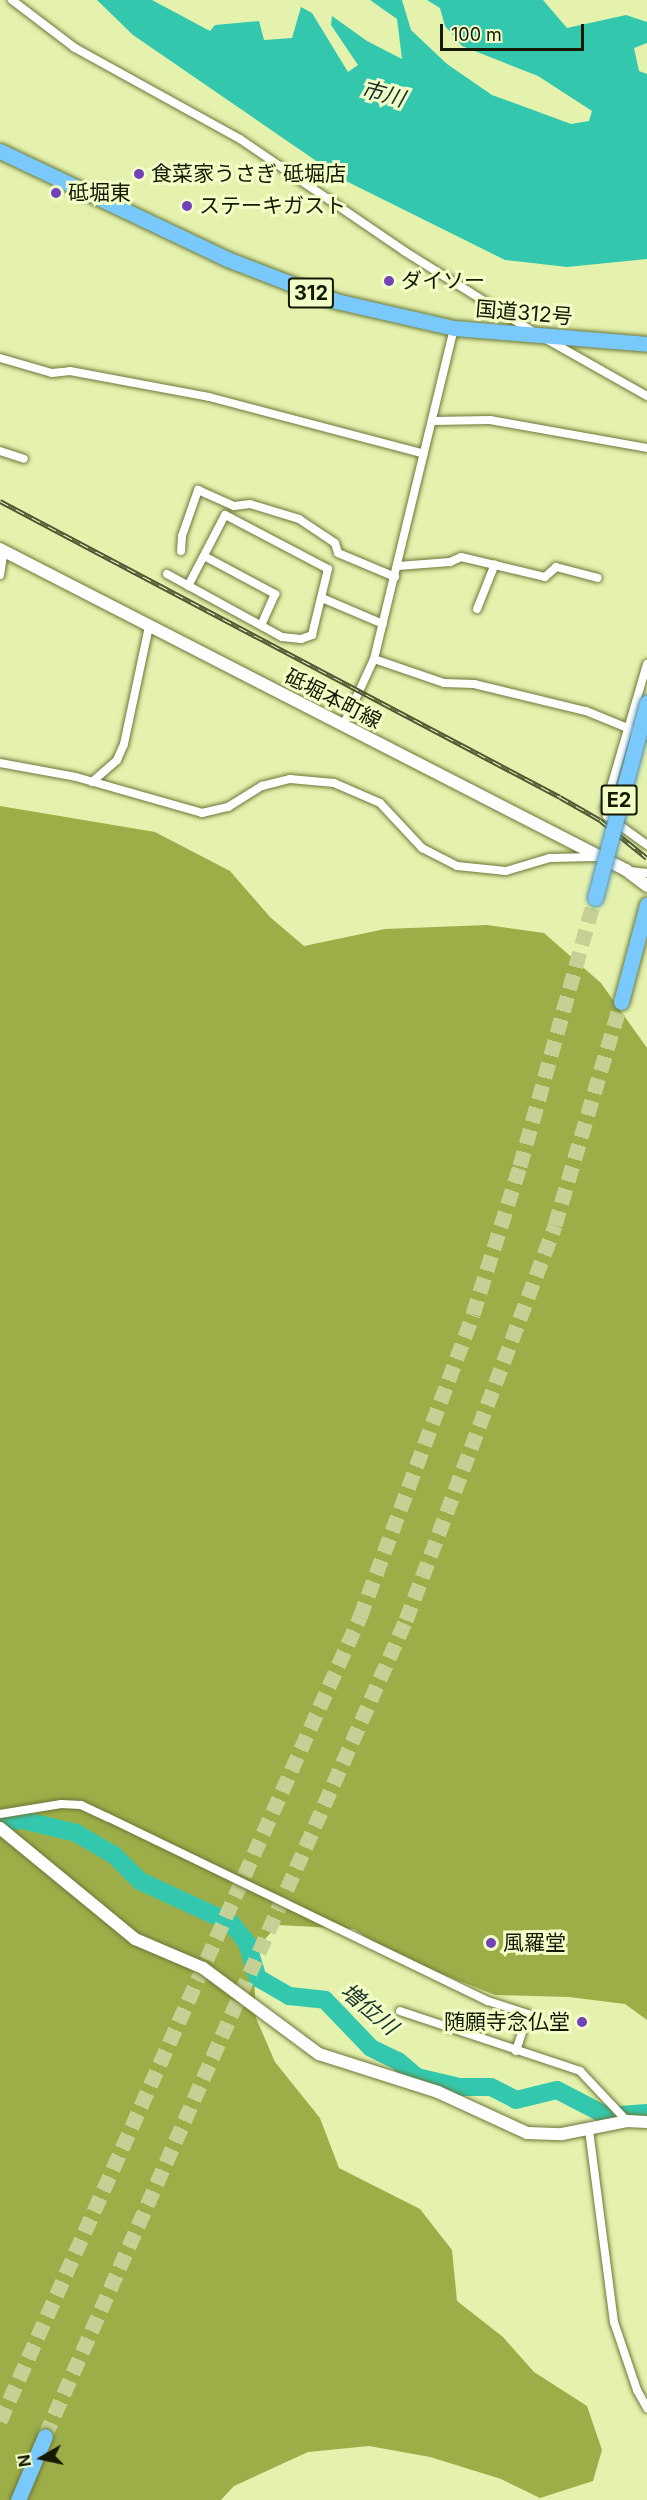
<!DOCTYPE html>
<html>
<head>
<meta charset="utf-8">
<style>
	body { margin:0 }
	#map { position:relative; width:647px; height:2500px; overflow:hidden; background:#e4f2ae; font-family:Inter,"Noto Sans JP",sans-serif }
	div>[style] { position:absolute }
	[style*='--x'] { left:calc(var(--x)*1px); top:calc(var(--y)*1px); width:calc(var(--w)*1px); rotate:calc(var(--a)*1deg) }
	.forest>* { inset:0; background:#9dae49 }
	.water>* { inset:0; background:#33c8ae }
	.river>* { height:18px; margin:-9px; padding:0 9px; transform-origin:9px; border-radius:9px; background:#33c8ae }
	.highway-tunnel>* { height:15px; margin-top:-7.5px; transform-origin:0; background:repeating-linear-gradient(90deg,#c5d194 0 15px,transparent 0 23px) }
	.roads { filter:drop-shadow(0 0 2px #6c7737) drop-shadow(0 0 2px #6c7737) }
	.street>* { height:8px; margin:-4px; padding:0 4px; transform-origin:4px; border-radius:4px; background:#fff }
	.secondary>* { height:12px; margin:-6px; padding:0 6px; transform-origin:6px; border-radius:6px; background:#fff }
	.highway>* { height:15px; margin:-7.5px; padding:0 7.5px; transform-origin:7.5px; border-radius:7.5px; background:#79c9fc }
	.rail>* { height:5px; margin-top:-2.5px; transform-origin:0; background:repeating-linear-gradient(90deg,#f2fec7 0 9px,#505732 0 18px); box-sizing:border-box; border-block:2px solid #505732 }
	.bridges { filter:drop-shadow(0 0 2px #568ba4) drop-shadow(0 0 2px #568ba4) }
	.highway-bridge>* { height:15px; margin:-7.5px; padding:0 7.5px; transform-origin:7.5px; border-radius:7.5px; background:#79c9fc }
	.dots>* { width:16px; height:16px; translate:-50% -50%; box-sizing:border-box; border:3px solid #f2fec7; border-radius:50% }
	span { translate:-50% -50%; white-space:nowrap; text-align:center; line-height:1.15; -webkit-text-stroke:6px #f2fec7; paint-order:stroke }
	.shield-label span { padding:2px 4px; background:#f2fec7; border:2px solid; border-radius:4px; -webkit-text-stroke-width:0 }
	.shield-label { font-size:20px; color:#151901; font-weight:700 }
	.poi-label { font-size:21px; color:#151901 }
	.left { translate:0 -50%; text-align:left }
	.right { translate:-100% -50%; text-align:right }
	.street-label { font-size:21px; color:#151901 }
	.water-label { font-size:22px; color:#1a312c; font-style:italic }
	.north { position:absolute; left:12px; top:2428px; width:60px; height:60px; -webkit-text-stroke:4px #f2fec7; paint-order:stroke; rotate:261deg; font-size:16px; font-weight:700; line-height:24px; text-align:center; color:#151901 }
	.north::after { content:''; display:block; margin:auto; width:21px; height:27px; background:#151901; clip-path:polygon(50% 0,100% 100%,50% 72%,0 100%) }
	.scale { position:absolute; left:440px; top:24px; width:144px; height:27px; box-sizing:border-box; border:3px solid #151901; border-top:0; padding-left:8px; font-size:18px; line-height:21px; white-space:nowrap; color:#151901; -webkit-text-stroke:4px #f2fec7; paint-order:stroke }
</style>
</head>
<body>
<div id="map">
	<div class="forest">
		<div style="clip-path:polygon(0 806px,155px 832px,230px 871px,270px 917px,304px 946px,385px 929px,487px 925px,544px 933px,601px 983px,647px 1048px,647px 2020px,625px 2004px,569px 1997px,495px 1995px,392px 1954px,354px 1929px,278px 1925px,253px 1952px,256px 2018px,275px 2062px,320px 2118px,339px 2168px,420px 2209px,452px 2250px,457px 2301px,503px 2337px,534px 2372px,587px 2406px,602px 2450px,593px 2481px,540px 2498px,501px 2479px,430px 2457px,369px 2446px,308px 2452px,234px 2486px,221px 2500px,0 2500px)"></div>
	</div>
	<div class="water">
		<div style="clip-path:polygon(97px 0,152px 0,210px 31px,215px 25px,259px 21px,264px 40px,292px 38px,301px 7px,312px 13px,348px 72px,358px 65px,331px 25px,332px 16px,367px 41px,402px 59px,397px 19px,370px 0,402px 0,411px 30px,447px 64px,492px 95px,571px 124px,589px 121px,592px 111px,538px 76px,462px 46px,445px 26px,440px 8px,427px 0,543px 0,567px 28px,626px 15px,647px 22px,647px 43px,634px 48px,639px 71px,647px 74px,647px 259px,567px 267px,505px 260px,344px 180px,133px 35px)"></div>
	</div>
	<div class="river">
		<div style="--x:0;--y:1822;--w:22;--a:-5"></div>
		<div style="--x:22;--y:1820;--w:56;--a:13.5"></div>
		<div style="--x:76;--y:1833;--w:44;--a:30.1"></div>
		<div style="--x:114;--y:1855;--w:37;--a:45"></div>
		<div style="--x:140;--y:1881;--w:100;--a:24.8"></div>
		<div style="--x:231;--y:1923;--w:26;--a:51"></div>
		<div style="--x:247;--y:1943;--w:37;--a:73"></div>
		<div style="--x:258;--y:1978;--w:36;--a:30"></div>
		<div style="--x:289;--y:1996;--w:36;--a:6"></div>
		<div style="--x:325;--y:2000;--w:66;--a:46.2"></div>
		<div style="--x:371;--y:2048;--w:30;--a:26"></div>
		<div style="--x:398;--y:2061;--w:25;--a:40"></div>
		<div style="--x:417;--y:2077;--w:44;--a:13.1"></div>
		<div style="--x:460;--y:2087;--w:31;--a:0"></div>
		<div style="--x:491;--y:2087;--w:28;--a:27"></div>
		<div style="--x:516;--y:2100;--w:42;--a:-13.7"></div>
		<div style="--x:557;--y:2090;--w:56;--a:27.5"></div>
		<div style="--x:607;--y:2116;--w:40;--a:-4.3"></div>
	</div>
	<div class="highway-tunnel">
		<div style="--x:0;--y:2421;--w:881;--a:-65.88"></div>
		<div style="--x:360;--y:1617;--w:323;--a:-69.5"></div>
		<div style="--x:473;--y:1314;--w:155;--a:-72.4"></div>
		<div style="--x:520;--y:1166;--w:278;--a:-74.4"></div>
		<div style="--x:45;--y:2436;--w:892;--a:-66.14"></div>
		<div style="--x:406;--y:1620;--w:422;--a:-69.3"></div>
		<div style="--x:555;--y:1225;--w:233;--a:-73.5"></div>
	</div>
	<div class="roads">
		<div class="street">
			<div style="--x:12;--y:0;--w:79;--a:37.3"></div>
			<div style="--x:75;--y:48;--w:188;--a:28.9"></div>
			<div style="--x:240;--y:139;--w:199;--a:34.3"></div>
			<div style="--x:404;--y:251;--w:151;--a:32"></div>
			<div style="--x:546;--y:339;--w:116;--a:29.4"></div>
			<div style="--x:0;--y:358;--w:54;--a:16.1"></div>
			<div style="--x:52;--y:373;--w:18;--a:-6"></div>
			<div style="--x:70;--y:371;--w:141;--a:10.6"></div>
			<div style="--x:209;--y:397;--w:222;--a:14.8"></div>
			<div style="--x:433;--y:421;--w:57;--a:-1"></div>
			<div style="--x:490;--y:420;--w:159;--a:10.1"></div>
			<div style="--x:0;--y:451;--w:25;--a:18"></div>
			<div style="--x:181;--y:551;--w:15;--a:-86"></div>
			<div style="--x:182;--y:536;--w:49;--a:-70.8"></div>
			<div style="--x:198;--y:490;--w:39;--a:24"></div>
			<div style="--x:234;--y:506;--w:16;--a:-7"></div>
			<div style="--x:250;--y:504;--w:51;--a:17"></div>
			<div style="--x:299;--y:519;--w:43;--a:33.7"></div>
			<div style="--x:335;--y:543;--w:10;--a:73"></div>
			<div style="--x:338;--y:553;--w:62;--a:22.8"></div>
			<div style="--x:204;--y:556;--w:81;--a:28.2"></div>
			<div style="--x:275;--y:594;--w:34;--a:114"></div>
			<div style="--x:398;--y:566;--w:52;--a:-4.4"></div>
			<div style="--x:450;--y:562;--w:12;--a:-24"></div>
			<div style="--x:461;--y:557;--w:86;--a:13.4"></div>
			<div style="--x:545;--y:577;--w:15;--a:-42"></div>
			<div style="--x:556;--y:567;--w:43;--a:14.7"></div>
			<div style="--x:167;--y:574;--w:131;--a:28.7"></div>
			<div style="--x:282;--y:637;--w:19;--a:6"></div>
			<div style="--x:301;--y:639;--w:12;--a:-20"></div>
			<div style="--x:312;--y:635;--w:68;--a:-76.4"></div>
			<div style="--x:328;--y:569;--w:116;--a:-152.3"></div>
			<div style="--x:225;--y:515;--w:80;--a:117.5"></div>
			<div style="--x:0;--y:575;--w:24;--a:-81"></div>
			<div style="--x:322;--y:598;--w:66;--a:23.1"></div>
			<div style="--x:477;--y:609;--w:48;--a:-68.2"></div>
			<div style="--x:374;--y:659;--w:74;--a:18.9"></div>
			<div style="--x:444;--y:683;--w:30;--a:2"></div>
			<div style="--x:474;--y:684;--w:115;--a:13.6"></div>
			<div style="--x:586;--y:711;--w:66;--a:22.3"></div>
			<div style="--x:647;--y:664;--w:150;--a:106.3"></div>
			<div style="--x:605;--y:808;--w:8;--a:76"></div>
			<div style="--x:607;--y:816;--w:49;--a:35.9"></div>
			<div style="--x:343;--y:726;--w:74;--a:-65.2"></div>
			<div style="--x:374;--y:659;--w:341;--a:-76.4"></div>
			<div style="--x:0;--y:763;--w:77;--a:10.4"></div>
			<div style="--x:76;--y:777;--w:131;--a:15.9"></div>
			<div style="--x:202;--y:813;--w:27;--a:-13"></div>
			<div style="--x:228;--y:807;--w:40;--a:-32"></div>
			<div style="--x:262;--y:786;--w:29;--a:-14"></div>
			<div style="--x:290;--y:779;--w:44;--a:5.2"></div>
			<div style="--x:334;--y:783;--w:50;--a:23.5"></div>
			<div style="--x:380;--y:803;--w:62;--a:47"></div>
			<div style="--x:422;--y:848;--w:39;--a:27"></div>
			<div style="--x:457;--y:866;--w:49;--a:5.8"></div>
			<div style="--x:506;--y:871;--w:46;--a:-16.5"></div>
			<div style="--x:550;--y:858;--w:46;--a:-1.2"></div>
			<div style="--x:92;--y:782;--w:33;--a:-41"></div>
			<div style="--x:117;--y:760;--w:17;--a:-66"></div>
			<div style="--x:124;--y:744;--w:121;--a:-78"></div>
			<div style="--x:630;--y:871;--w:17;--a:7"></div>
			<div style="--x:0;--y:1814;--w:62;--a:-9.3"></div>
			<div style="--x:61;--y:1804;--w:20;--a:3"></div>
			<div style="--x:81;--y:1805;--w:29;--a:25"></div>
			<div style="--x:107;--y:1817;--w:423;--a:25.8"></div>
			<div style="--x:488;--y:2001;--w:42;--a:18"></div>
			<div style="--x:528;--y:2014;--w:39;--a:108"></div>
			<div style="--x:400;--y:2011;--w:190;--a:18.4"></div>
			<div style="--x:580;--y:2071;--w:69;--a:46.8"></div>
			<div style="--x:589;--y:2130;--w:194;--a:82.6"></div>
			<div style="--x:614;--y:2322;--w:72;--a:71.3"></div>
			<div style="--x:637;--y:2390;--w:21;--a:61"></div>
		</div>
		<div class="secondary">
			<div style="--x:0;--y:549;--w:704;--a:27.15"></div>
			<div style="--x:626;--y:870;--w:26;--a:37"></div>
			<div style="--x:0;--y:1828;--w:175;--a:39.4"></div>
			<div style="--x:135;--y:1939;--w:74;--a:23.1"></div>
			<div style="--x:203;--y:1968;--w:144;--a:36.6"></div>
			<div style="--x:319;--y:2054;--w:125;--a:17.7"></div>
			<div style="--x:438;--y:2092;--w:98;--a:24.7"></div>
			<div style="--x:527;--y:2133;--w:35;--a:2"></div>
			<div style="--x:562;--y:2134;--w:66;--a:-11.3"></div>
			<div style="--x:627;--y:2121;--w:20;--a:3"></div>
		</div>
		<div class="highway">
			<div style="--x:0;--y:151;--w:251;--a:25.4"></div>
			<div style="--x:227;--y:259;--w:117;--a:21.1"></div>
			<div style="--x:336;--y:301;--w:121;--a:12.9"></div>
			<div style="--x:454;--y:328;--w:194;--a:4.7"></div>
			<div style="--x:621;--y:1002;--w:101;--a:-75.1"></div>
			<div style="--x:18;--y:2500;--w:69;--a:-67.1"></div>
		</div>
	</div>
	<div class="rail">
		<div style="--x:0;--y:501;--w:633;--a:27.86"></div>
		<div style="--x:560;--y:797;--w:46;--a:29.9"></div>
		<div style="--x:600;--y:820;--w:60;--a:39"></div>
	</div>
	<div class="bridges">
		<div class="highway-bridge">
			<div style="--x:595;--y:898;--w:202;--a:-75.1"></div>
		</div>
	</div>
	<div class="dots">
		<div style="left:139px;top:174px;background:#7142b9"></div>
		<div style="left:56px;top:193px;background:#7142b9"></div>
		<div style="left:187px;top:206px;background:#7142b9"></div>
		<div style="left:389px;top:281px;background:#7142b9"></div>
		<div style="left:491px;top:1943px;background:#7142b9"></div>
		<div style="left:582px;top:2022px;background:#7142b9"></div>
	</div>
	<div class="shield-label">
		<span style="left:311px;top:293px">312</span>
		<span style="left:619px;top:800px">E2</span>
	</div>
	<div class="poi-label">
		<span class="left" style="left:151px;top:174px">食菜家うさぎ 砥堀店</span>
		<span class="left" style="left:68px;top:193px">砥堀東</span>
		<span class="left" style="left:199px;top:206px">ステーキガスト</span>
		<span class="left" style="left:401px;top:281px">ダイソー</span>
		<span class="left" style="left:503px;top:1943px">風羅堂</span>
		<span class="right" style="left:570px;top:2022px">随願寺念仏堂</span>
	</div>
	<div class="street-label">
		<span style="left:524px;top:313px;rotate:5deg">国道312号</span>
		<span style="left:333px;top:699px;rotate:27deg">砥堀本町線</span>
	</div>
	<div class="water-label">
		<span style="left:383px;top:94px;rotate:15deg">市川</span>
		<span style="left:369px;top:2009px;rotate:40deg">増位川</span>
	</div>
	<div class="north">N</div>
	<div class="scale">100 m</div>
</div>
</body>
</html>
